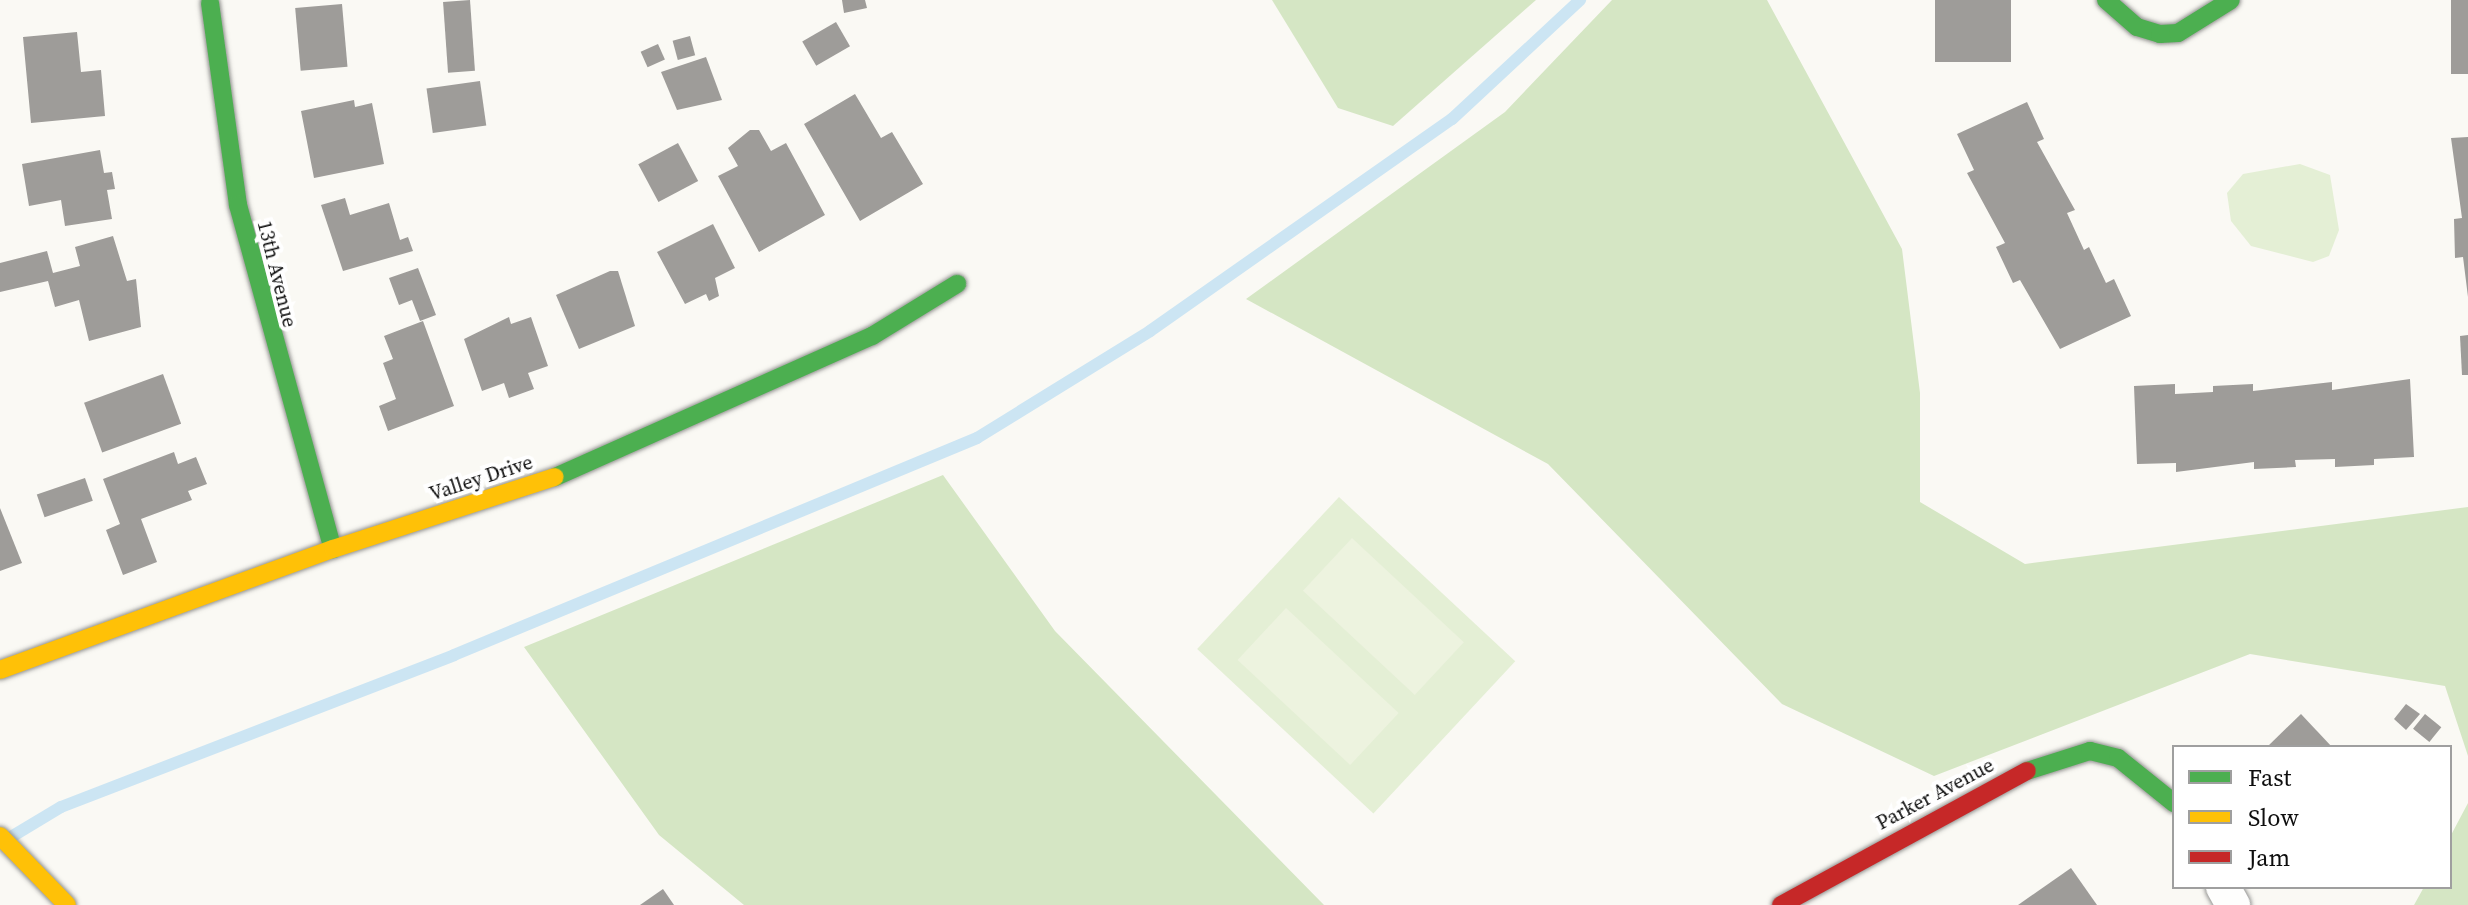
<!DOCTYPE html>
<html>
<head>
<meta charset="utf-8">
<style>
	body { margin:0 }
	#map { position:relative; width:2468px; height:905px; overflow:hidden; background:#faf9f4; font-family:"Source Serif 4",serif }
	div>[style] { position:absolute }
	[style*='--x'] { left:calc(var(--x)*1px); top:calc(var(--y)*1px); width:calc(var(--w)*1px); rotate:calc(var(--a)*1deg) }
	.green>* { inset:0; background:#e4efd5; transform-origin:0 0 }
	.forest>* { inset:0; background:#d5e6c4 }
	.pitch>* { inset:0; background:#edf3df; transform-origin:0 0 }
	.stream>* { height:12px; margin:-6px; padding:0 6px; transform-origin:6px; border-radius:6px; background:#cce5f3 }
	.building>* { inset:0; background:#9e9c99; transform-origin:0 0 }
	.roads { filter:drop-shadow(0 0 2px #949492) drop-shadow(0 0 2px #949492) }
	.street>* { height:34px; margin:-17px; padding:0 17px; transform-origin:17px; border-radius:17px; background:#fefefd }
	.fast>* { height:18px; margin:-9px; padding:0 9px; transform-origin:9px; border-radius:9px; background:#4caf50 }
	.slow>* { height:18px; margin:-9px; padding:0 9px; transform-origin:9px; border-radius:9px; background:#ffc107 }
	.jam>* { height:18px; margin:-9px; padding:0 9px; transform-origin:9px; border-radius:9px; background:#c62828 }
	span { translate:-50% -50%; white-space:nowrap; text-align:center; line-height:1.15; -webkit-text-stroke:8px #fff; paint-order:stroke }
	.street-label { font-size:20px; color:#0e0e0e }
	.legend { position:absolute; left:2172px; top:745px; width:280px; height:144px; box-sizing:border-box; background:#fff; border:2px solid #9f9f9f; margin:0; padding:10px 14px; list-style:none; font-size:24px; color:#0e0e0e }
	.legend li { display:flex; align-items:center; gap:16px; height:40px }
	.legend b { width:40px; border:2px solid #9f9f9f }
</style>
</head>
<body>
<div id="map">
	<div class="green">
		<div style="clip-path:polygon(2300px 164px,2330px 175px,2339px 230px,2329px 256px,2313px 262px,2251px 246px,2231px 221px,2227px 193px,2243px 174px)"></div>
		<div style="left:1339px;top:497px;width:241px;height:208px;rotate:43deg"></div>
	</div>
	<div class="forest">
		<div style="clip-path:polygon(1272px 0,1536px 0,1393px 126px,1338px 108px)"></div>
		<div style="clip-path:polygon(1612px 0,1767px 0,1902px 249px,1920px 393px,1920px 502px,2025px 564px,2468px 507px,2468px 756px,2445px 686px,2250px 654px,1934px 776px,1782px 704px,1548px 464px,1246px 299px,1505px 112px)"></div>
		<div style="clip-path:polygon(943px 475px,1055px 631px,1324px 905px,744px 905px,659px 835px,524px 647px)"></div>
		<div style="clip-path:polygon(2468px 803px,2468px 905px,2414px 905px,2424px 887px,2450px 887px,2450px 837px)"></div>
	</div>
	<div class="pitch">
		<div style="left:1352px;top:538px;width:153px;height:72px;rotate:43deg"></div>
		<div style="left:1286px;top:608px;width:154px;height:71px;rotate:43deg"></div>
	</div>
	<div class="stream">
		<div style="--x:11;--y:837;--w:58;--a:-31"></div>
		<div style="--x:61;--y:807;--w:421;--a:-21.1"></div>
		<div style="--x:454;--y:655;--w:566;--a:-22.53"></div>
		<div style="--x:977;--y:438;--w:203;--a:-31.7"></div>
		<div style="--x:1150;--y:331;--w:369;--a:-35.1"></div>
		<div style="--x:1452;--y:119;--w:175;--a:-42.9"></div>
	</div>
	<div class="building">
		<div style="left:470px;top:0;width:71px;height:27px;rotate:86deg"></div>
		<div style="clip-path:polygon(842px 0,865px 0,867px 8px,844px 13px)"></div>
		<div style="left:1935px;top:0;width:76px;height:62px"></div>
		<div style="left:2451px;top:0;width:17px;height:74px"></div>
		<div style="left:342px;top:4px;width:63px;height:47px;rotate:85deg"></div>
		<div style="left:836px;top:22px;width:28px;height:39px;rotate:60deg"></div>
		<div style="clip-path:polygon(77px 32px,81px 72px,101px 70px,105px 116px,31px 123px,23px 37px)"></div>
		<div style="left:690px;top:36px;width:20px;height:18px;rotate:75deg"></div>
		<div style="left:658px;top:44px;width:17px;height:19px;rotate:66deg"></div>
		<div style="clip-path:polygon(706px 57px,722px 100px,677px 110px,661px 72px)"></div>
		<div style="left:480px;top:81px;width:45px;height:54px;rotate:82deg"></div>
		<div style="clip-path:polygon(855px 94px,881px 138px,892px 132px,923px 184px,860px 221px,804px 124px)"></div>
		<div style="clip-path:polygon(354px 100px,355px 107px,372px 103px,384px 164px,314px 178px,301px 111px)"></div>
		<div style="clip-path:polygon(2027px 102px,2044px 139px,2037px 142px,2075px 210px,2067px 213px,2084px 250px,2089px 247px,2106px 283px,2114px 279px,2131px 316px,2060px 349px,2020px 280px,2013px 283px,1996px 247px,2005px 243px,1967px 173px,1974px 170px,1957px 134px)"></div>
		<div style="clip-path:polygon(750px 130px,759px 130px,771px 151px,786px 143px,825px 215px,759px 252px,718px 176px,738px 166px,728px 148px)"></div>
		<div style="clip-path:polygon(2468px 137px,2468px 297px,2463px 257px,2455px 258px,2454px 219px,2462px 218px,2451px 138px)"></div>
		<div style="left:678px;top:143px;width:43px;height:45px;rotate:62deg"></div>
		<div style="clip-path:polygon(100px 150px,104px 173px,112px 172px,115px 189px,107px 190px,112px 219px,65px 226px,61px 200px,29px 206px,22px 164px)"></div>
		<div style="clip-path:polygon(345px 198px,350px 215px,389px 203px,400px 240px,408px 237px,413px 251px,343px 271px,321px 205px)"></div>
		<div style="clip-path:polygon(713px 224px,735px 268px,715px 278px,719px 296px,709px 301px,706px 294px,685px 304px,657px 252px)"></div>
		<div style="clip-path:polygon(113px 236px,127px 281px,136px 279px,141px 327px,89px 341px,79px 300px,55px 307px,48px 281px,0 292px,0 263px,47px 251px,53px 273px,80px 266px,75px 247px)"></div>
		<div style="clip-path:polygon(418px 268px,436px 315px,420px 321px,412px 300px,399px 305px,389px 278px)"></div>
		<div style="clip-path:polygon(610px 271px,618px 271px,635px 326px,579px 349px,556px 295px)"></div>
		<div style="clip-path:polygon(509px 317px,511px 324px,531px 317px,548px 366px,528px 373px,534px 389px,509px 398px,504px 383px,482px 391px,464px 339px)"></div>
		<div style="clip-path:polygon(423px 321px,454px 406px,388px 431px,379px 406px,396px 399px,383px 363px,393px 359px,384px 336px)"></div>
		<div style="clip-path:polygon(2468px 335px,2468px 375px,2462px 375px,2460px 336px)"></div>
		<div style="left:163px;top:374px;width:53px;height:84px;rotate:70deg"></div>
		<div style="clip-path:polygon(2410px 379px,2414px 457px,2374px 459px,2374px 465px,2335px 467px,2335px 459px,2295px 460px,2296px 467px,2254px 469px,2254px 462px,2176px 472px,2176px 463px,2137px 464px,2134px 386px,2175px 384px,2175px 394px,2213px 392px,2213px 386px,2253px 384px,2253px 391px,2332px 382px,2332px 390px)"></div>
		<div style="clip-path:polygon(174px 452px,178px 464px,196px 457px,207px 484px,188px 491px,192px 500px,141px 519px,157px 562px,123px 575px,106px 530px,120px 524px,103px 479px)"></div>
		<div style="left:85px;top:478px;width:24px;height:51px;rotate:71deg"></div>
		<div style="clip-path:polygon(0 508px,22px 563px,0 571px)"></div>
		<div style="clip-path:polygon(2406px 704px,2420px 714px,2406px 730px,2394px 719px)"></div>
		<div style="clip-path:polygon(2301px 714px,2332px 747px,2267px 747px)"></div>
		<div style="left:2425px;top:714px;width:21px;height:19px;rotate:39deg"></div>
		<div style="clip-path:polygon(2071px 868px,2097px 905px,2018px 905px)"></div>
		<div style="clip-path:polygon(663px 889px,674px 905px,640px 905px)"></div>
	</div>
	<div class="roads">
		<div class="street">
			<div style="--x:2223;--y:887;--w:21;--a:61"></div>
		</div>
		<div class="fast">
			<div style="--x:2106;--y:0;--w:41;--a:41.1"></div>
			<div style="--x:2137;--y:27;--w:24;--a:17"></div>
			<div style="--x:2160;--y:34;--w:18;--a:-3"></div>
			<div style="--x:2178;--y:33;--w:62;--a:-31.9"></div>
			<div style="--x:210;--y:3;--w:204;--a:82.1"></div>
			<div style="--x:238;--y:205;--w:357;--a:74.6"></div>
			<div style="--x:555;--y:477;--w:347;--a:-24"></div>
			<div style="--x:872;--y:336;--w:100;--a:-31.5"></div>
			<div style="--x:2027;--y:771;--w:66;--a:-17.6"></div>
			<div style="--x:2090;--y:751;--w:29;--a:14"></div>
			<div style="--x:2118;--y:758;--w:72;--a:38.8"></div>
		</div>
		<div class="slow">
			<div style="--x:0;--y:670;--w:354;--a:-20"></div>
			<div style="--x:333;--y:549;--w:233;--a:-18"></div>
			<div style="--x:0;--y:836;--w:96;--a:45.8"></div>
		</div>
		<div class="jam">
			<div style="--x:1781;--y:905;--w:280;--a:-28.6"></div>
		</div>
	</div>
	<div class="street-label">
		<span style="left:277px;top:274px;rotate:76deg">13th Avenue</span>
		<span style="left:481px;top:478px;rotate:-18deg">Valley Drive</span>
		<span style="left:1935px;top:794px;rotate:-28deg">Parker Avenue</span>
	</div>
	<ul class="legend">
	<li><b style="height:10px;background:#4caf50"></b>Fast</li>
	<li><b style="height:10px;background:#ffc107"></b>Slow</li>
	<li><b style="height:10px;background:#c62828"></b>Jam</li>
	</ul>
</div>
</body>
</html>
